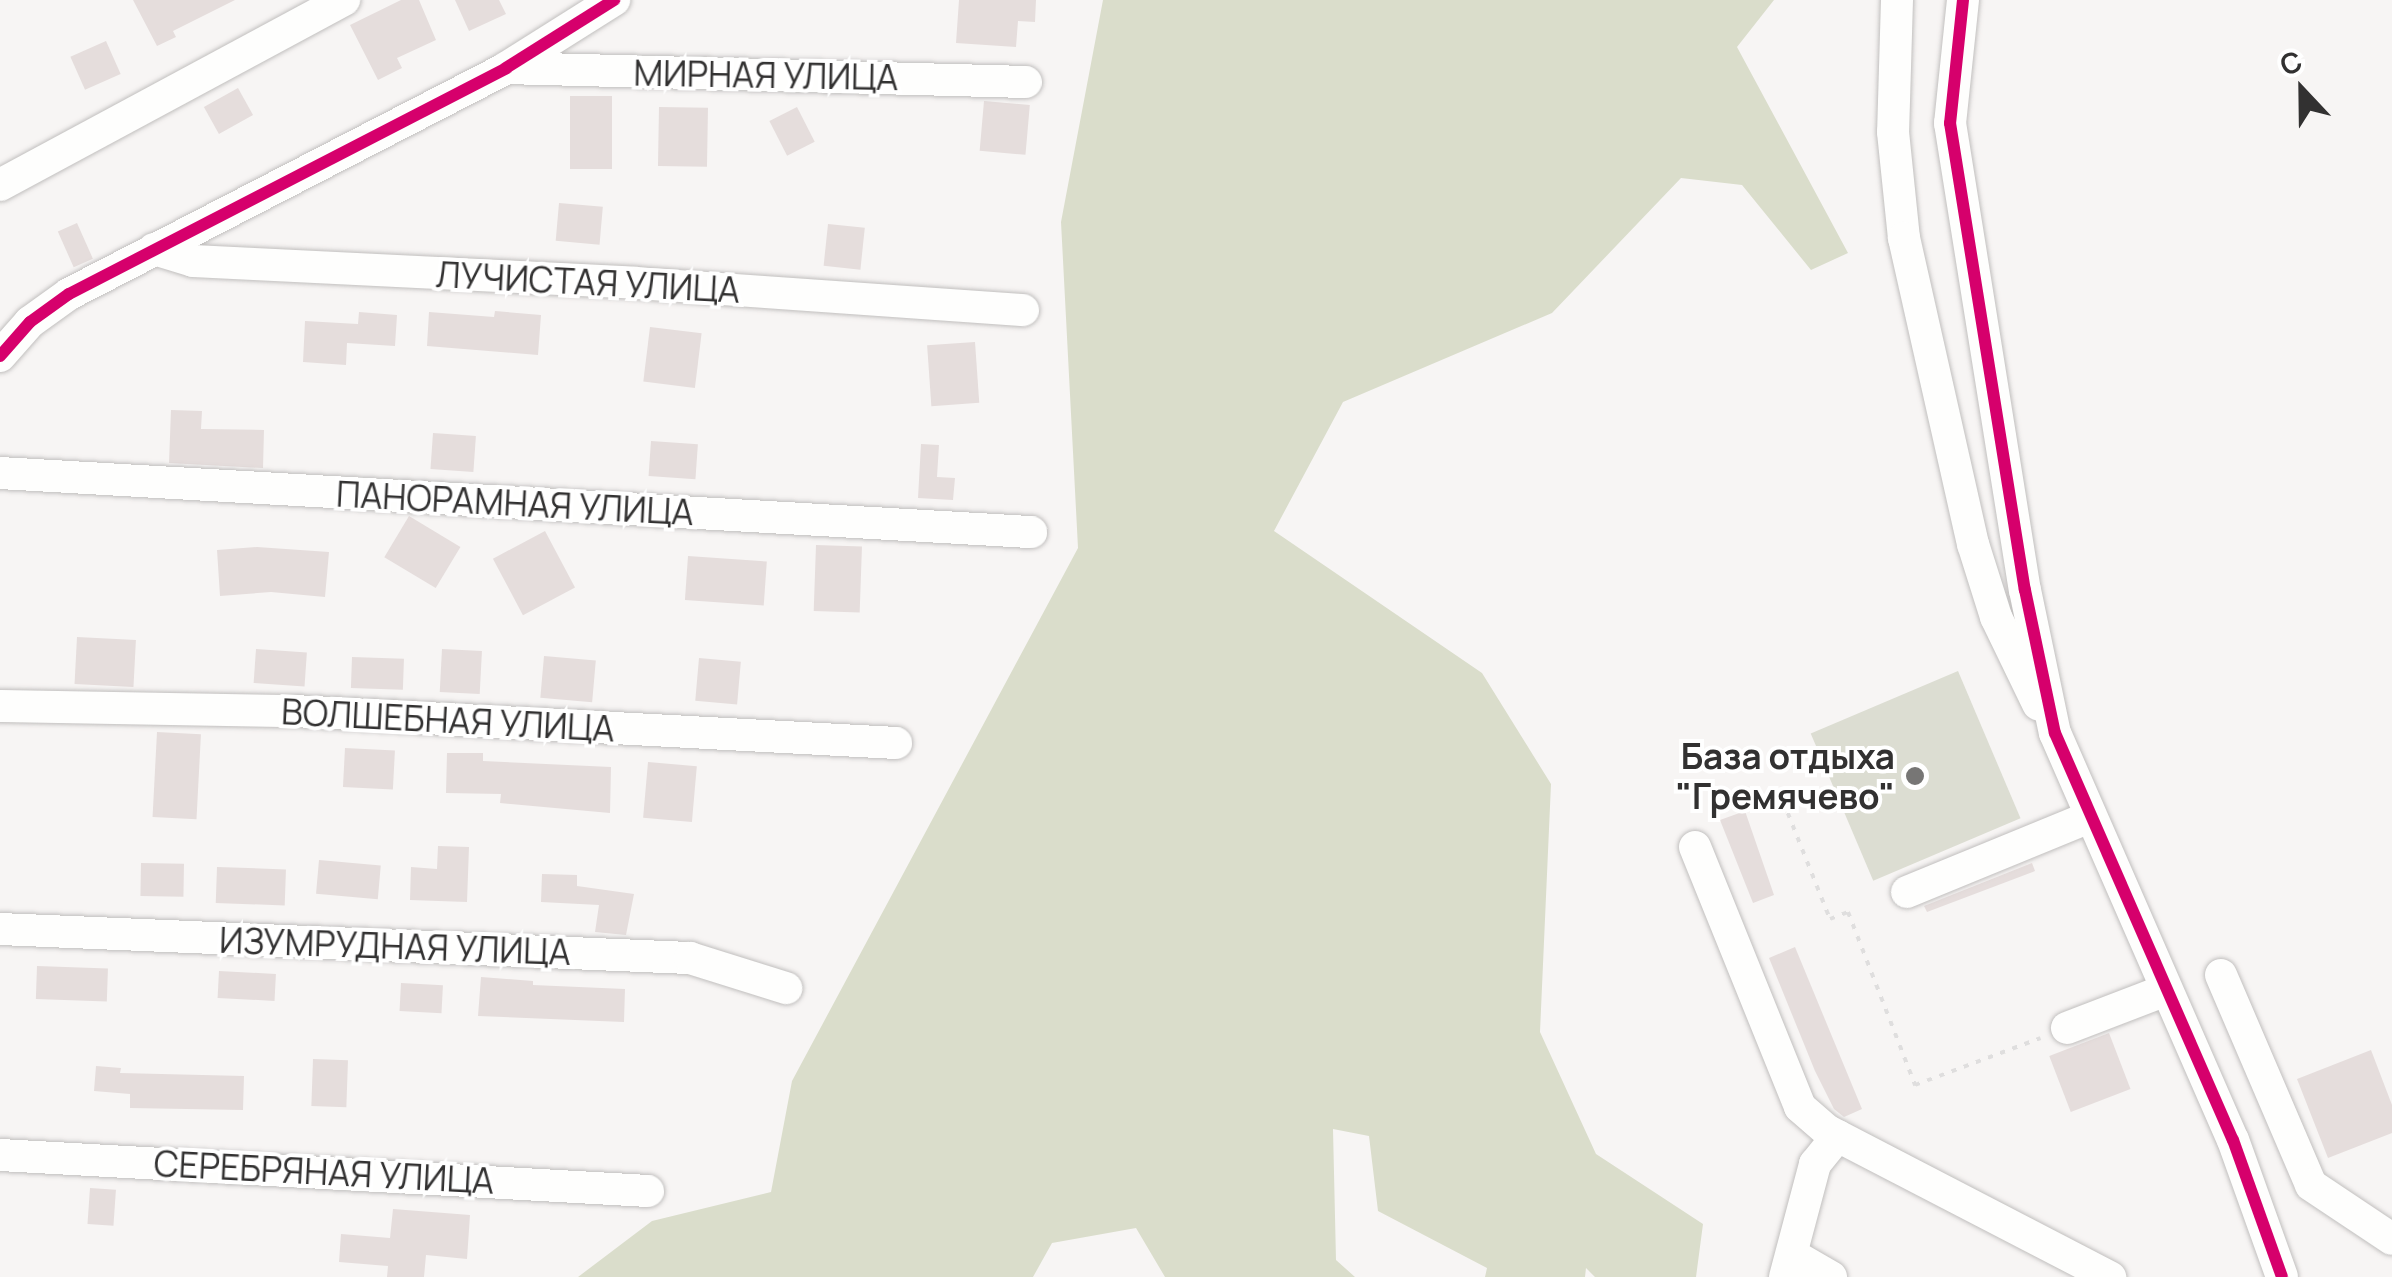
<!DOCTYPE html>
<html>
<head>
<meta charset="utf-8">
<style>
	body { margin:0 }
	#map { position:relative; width:2392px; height:1277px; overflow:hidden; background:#f7f5f4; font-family:Manrope,sans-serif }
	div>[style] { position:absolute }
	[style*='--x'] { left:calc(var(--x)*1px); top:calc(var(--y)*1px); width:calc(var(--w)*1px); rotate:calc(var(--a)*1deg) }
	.green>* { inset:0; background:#dcddd2; transform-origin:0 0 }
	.forest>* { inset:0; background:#daddcb }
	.building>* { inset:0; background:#e5dddc; transform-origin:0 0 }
	.path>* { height:4px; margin-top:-2px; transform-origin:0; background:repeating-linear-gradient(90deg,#dfdede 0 5px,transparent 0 13px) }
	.roads { filter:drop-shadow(0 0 2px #c1bfbe) drop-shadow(0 0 2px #c1bfbe) }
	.minor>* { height:32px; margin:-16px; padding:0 16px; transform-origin:16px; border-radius:16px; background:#fefefd }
	.cycleway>* { height:12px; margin:-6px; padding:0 6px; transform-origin:6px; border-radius:6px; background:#d6006c }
	.dots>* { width:28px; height:28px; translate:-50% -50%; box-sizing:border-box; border:5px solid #fff; border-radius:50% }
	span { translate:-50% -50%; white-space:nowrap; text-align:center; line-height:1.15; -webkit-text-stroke:8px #fff; paint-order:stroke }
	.street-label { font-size:35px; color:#323131 }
	.poi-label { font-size:35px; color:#323131; font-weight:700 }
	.right { translate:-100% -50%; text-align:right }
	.north { position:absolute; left:2252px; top:40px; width:100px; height:100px; -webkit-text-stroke:8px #fff; paint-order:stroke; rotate:338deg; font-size:28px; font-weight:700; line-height:40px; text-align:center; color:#323131 }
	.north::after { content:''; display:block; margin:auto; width:35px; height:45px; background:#323131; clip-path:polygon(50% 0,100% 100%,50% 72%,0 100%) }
</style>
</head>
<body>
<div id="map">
	<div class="green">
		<div style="left:1958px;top:671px;width:160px;height:160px;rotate:67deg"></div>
	</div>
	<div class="forest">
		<div style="clip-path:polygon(1103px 0,1774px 0,1737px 47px,1848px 253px,1811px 270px,1742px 185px,1681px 178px,1552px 313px,1343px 402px,1274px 531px,1482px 673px,1551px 784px,1540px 1032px,1596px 1154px,1703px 1224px,1696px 1277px,1595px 1277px,1586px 1268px,1585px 1277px,1485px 1277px,1487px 1268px,1378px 1211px,1369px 1136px,1333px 1129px,1336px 1260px,1355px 1277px,1165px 1277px,1136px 1228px,1052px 1243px,1033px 1277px,578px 1277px,652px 1221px,771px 1192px,792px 1081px,1078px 548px,1061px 222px)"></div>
	</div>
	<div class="building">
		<div style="clip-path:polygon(133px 0,235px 0,173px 31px,176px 37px,157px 46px)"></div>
		<div style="clip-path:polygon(401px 0,419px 0,436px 40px,397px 58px,402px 68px,378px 80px,350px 25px)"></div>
		<div style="clip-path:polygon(455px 0,499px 0,506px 14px,469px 31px)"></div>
		<div style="clip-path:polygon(959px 0,1036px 0,1035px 22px,1018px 21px,1016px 47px,956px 43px)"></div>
		<div style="left:106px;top:41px;width:36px;height:39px;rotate:66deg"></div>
		<div style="left:238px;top:88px;width:31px;height:39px;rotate:61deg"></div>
		<div style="left:570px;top:96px;width:42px;height:73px"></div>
		<div style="left:984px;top:101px;width:46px;height:50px;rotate:5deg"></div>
		<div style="left:659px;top:107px;width:49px;height:59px;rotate:1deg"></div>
		<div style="left:797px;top:107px;width:39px;height:31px;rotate:63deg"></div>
		<div style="left:559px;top:203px;width:44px;height:38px;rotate:5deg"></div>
		<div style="left:77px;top:223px;width:39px;height:21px;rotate:66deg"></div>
		<div style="left:828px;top:224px;width:37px;height:42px;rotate:6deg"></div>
		<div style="clip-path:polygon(495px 311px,541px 315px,538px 355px,427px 346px,429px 312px,494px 317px)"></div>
		<div style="clip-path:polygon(359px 312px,397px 315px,395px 346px,347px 343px,346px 365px,303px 362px,305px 321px,358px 324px)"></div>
		<div style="left:650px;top:327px;width:52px;height:55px;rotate:7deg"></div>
		<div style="left:975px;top:342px;width:61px;height:48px;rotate:86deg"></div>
		<div style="clip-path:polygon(171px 410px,202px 411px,201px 429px,264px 430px,263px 468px,169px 463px)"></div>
		<div style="left:433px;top:433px;width:43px;height:36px;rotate:4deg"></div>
		<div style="left:651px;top:441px;width:47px;height:35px;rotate:4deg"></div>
		<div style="clip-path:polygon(921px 444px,939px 445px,937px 477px,955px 478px,953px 500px,918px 498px)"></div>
		<div style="left:409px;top:516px;width:60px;height:48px;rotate:31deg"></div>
		<div style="left:545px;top:531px;width:64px;height:59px;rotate:62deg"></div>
		<div style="left:816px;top:545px;width:46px;height:66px;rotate:2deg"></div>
		<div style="clip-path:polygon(257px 547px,329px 552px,325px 597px,271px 592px,220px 596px,217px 550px)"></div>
		<div style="left:688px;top:556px;width:79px;height:44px;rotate:4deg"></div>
		<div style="left:77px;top:637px;width:59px;height:47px;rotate:3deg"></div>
		<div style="left:256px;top:649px;width:51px;height:34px;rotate:4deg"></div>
		<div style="left:442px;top:649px;width:40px;height:43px;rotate:3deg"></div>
		<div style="left:544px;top:656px;width:52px;height:42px;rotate:5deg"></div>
		<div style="left:352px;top:657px;width:52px;height:31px;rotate:2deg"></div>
		<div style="left:699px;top:658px;width:42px;height:43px;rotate:5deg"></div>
		<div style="left:157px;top:732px;width:44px;height:85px;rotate:3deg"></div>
		<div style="left:345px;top:748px;width:50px;height:39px;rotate:3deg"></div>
		<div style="clip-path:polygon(447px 753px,483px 753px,483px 761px,611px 767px,610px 813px,500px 803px,501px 794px,446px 793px)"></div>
		<div style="left:648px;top:762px;width:49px;height:56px;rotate:5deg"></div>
		<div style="clip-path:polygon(1745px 811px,1774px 895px,1753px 903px,1720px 820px)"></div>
		<div style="clip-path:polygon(438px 846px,469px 847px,467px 902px,410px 900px,411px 867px,437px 869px)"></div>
		<div style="left:319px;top:860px;width:62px;height:34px;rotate:5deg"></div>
		<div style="left:141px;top:863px;width:43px;height:33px;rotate:1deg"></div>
		<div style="clip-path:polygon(2032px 863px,2035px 871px,1927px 912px,1924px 906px)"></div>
		<div style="left:217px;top:867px;width:69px;height:36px;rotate:2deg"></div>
		<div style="clip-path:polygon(542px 874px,577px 875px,577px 886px,634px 894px,626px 935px,595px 932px,599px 905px,541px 902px)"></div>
		<div style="clip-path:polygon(1795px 947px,1862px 1109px,1844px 1117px,1834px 1109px,1815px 1071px,1769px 958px)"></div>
		<div style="left:37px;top:966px;width:71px;height:33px;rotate:2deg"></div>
		<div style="left:219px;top:971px;width:57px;height:27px;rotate:3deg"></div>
		<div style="clip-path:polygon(481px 977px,533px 981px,533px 985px,625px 989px,624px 1022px,478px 1016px)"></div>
		<div style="left:401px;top:983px;width:42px;height:28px;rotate:3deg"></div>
		<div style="left:2109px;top:1033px;width:60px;height:64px;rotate:69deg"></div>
		<div style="clip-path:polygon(2371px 1050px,2392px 1105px,2392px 1133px,2328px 1158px,2297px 1079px)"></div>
		<div style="left:313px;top:1059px;width:35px;height:47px;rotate:2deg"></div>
		<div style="clip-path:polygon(96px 1066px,121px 1068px,120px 1073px,244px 1076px,243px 1110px,130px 1108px,130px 1094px,94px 1091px)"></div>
		<div style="left:90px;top:1188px;width:26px;height:36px;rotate:4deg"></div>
		<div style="clip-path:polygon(393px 1209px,470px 1215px,467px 1259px,426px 1255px,424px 1277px,387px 1277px,388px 1266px,339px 1262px,341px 1234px,390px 1238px)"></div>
	</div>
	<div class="path">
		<div style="--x:1783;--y:801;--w:127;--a:68.3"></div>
		<div style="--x:1830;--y:919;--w:19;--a:-21"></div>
		<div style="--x:1848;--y:912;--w:186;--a:68.8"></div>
		<div style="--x:1915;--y:1085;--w:134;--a:-20.5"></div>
	</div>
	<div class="roads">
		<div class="minor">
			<div style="--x:1897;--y:0;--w:132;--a:91.7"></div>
			<div style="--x:1893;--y:132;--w:107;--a:84.1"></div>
			<div style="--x:1904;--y:238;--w:314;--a:77.3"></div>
			<div style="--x:1973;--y:544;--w:77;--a:72.5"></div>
			<div style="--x:1996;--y:617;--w:97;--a:64.2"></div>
			<div style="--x:1963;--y:0;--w:124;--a:96"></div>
			<div style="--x:1950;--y:123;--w:473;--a:80.9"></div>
			<div style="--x:2025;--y:590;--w:146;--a:78.2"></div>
			<div style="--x:2055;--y:733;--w:444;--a:66.4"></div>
			<div style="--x:2233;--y:1140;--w:145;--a:70.3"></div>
			<div style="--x:506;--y:68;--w:520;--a:1.54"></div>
			<div style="--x:0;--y:185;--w:391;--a:-28.3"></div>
			<div style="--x:154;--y:249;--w:41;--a:17.1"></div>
			<div style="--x:193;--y:261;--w:444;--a:2.8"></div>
			<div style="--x:636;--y:283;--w:388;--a:4"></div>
			<div style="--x:0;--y:356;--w:45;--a:-48.6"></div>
			<div style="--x:30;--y:322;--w:48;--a:-35.7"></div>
			<div style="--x:69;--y:294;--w:492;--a:-27.3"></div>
			<div style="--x:506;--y:68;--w:128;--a:-32.2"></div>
			<div style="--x:0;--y:473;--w:1033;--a:3.28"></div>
			<div style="--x:0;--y:706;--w:294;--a:1"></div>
			<div style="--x:294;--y:711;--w:603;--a:3.04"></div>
			<div style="--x:1695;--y:847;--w:280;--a:68"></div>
			<div style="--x:1800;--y:1107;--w:37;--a:41"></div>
			<div style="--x:1828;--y:1131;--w:318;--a:27.4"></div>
			<div style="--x:1907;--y:892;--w:198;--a:-22.3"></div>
			<div style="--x:0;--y:929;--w:691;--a:2.41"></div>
			<div style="--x:690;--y:958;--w:101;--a:17.4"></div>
			<div style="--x:2221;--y:975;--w:228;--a:66.8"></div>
			<div style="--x:2311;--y:1185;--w:97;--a:33.7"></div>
			<div style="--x:2067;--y:1028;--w:106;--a:-21"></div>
			<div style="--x:0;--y:1155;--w:649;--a:3.18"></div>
			<div style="--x:1793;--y:1255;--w:44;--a:30.1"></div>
			<div style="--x:1785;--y:1277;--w:117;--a:-75.1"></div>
			<div style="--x:1815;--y:1164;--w:36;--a:-51"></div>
		</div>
	</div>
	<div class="cycleway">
		<div style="--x:1963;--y:0;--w:124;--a:96"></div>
		<div style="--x:1950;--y:123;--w:473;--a:80.9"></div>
		<div style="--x:2025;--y:590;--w:146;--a:78.2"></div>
		<div style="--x:2055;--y:733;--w:444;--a:66.4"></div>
		<div style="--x:2233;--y:1140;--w:145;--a:70.3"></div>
		<div style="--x:0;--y:356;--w:45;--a:-48.6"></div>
		<div style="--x:30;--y:322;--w:48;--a:-35.7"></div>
		<div style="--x:69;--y:294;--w:492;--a:-27.3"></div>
		<div style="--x:506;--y:68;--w:128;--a:-32.2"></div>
	</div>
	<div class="dots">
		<div style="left:1915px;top:776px;background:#777675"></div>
	</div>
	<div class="street-label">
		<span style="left:766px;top:75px;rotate:1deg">МИРНАЯ УЛИЦА</span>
		<span style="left:588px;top:282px;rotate:3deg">ЛУЧИСТАЯ УЛИЦА</span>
		<span style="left:515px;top:503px;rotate:3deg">ПАНОРАМНАЯ УЛИЦА</span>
		<span style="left:448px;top:720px;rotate:3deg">ВОЛШЕБНАЯ УЛИЦА</span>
		<span style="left:395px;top:946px;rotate:2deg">ИЗУМРУДНАЯ УЛИЦА</span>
		<span style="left:324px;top:1172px;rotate:3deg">СЕРЕБРЯНАЯ УЛИЦА</span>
	</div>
	<div class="poi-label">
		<span class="right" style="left:1895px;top:776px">База отдыха<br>"Гремячево"</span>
	</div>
	<div class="north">С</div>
</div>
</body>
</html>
